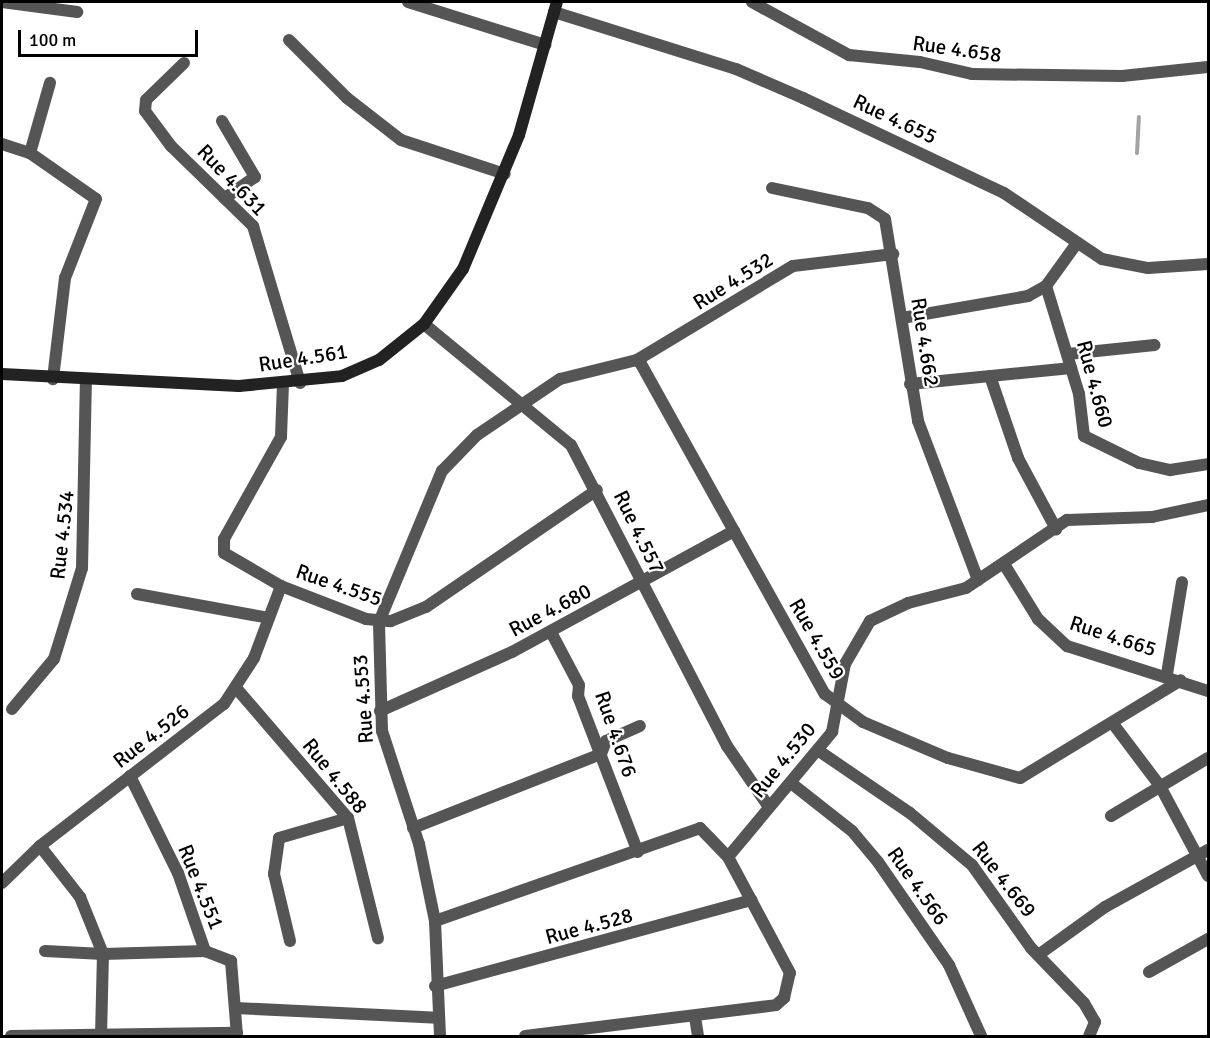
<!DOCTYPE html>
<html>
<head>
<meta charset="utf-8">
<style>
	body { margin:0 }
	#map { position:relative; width:1210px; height:1038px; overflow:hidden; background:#fff; font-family:Signika,sans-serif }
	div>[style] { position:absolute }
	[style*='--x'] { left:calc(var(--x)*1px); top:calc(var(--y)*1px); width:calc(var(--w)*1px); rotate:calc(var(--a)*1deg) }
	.stream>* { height:4px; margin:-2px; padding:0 2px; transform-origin:2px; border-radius:2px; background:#a3a3a3 }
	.minor>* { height:12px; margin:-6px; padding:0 6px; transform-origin:6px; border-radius:6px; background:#555 }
	.secondary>* { height:12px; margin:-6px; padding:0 6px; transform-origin:6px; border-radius:6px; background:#222 }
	span { translate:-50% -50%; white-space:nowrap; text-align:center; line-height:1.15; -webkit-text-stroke:4.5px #fff; paint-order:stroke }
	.street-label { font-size:21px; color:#000 }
	.frame { position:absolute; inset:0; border:3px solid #000; pointer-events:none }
	.scale { position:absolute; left:18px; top:30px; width:180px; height:27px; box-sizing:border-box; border:3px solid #000; border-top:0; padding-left:8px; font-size:18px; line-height:21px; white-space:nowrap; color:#000; -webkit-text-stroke:4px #fff; paint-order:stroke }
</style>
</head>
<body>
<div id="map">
	<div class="stream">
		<div style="--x:1137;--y:153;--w:36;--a:-87"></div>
	</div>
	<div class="minor">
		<div style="--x:2;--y:2;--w:76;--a:7.6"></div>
		<div style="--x:408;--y:2;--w:144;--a:17.4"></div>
		<div style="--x:752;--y:2;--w:111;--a:28.7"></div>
		<div style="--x:849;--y:55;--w:71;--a:5.6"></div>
		<div style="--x:920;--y:62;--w:53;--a:13"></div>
		<div style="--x:972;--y:74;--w:150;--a:0.8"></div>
		<div style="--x:1122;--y:76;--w:86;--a:-6"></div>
		<div style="--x:554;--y:12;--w:191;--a:17.4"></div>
		<div style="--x:736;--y:69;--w:73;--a:23.4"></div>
		<div style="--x:803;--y:98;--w:222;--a:25.3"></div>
		<div style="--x:1004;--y:193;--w:118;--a:34"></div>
		<div style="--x:1102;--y:259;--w:47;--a:11.1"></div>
		<div style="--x:1148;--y:268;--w:60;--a:-3.8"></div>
		<div style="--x:289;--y:40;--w:82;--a:45"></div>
		<div style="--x:347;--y:98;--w:68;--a:37.9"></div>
		<div style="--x:401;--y:140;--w:109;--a:18.1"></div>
		<div style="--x:184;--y:63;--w:53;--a:135.8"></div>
		<div style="--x:146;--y:100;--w:11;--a:95"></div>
		<div style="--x:145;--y:111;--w:44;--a:53.4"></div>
		<div style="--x:171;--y:146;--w:115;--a:44.3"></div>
		<div style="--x:253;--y:226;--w:164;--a:73.3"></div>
		<div style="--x:222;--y:121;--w:65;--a:59.5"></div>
		<div style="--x:255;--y:177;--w:37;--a:145"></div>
		<div style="--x:2;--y:144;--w:29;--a:18"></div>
		<div style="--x:30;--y:153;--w:80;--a:34.9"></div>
		<div style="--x:96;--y:199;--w:85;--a:111.4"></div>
		<div style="--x:65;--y:278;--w:102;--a:96.8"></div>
		<div style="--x:30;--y:153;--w:73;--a:-74.1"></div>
		<div style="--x:772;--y:188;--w:98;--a:11.8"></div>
		<div style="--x:868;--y:208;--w:20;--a:33"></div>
		<div style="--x:885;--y:219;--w:205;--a:80.7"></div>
		<div style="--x:918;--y:421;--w:170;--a:69.3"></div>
		<div style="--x:1046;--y:286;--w:113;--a:73"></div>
		<div style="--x:1079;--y:394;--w:42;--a:83.2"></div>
		<div style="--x:1084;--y:436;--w:61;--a:26.1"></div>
		<div style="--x:1139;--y:463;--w:32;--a:13"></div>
		<div style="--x:1170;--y:470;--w:38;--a:-9"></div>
		<div style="--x:902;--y:318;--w:128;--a:-9.9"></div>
		<div style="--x:1028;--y:296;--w:21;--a:-29"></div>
		<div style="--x:1046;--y:286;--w:53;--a:-54.2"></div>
		<div style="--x:424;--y:324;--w:190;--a:39.5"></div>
		<div style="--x:571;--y:445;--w:339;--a:62.6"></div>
		<div style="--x:727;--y:746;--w:74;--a:55.5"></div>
		<div style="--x:1068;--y:354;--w:87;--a:-5.9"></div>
		<div style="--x:637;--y:360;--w:182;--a:-31.1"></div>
		<div style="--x:793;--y:266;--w:101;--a:-6.8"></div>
		<div style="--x:990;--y:376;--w:87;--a:71.1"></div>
		<div style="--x:1018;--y:458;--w:81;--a:61.8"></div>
		<div style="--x:283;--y:384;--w:53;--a:92.2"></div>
		<div style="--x:281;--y:437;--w:117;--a:119.2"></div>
		<div style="--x:224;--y:539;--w:14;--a:90"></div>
		<div style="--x:224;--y:553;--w:66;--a:30.1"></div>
		<div style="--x:281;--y:586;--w:91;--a:21.2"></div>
		<div style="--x:366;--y:619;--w:25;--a:5"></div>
		<div style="--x:391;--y:621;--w:38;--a:-22"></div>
		<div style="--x:426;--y:607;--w:207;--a:-34.4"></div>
		<div style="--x:910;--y:384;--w:162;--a:-5.7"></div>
		<div style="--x:1004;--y:564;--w:65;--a:58.3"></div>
		<div style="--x:1038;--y:619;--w:40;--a:43"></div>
		<div style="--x:1067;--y:646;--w:148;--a:17.7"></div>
		<div style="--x:137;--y:594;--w:134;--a:10.3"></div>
		<div style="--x:551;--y:632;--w:60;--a:62.2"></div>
		<div style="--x:579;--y:685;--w:11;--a:95"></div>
		<div style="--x:578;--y:696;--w:167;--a:69"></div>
		<div style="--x:1167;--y:674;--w:93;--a:-80.7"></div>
		<div style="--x:237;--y:689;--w:170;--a:49.3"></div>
		<div style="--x:348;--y:818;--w:124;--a:76"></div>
		<div style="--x:12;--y:709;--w:65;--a:-50"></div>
		<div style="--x:54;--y:659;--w:95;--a:-72.9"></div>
		<div style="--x:82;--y:568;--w:186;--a:-88.8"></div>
		<div style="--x:380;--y:711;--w:145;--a:-24.1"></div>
		<div style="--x:512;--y:652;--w:253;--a:-28.6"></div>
		<div style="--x:1114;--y:725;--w:76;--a:53"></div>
		<div style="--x:1160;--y:786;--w:102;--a:61.9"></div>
		<div style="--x:819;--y:751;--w:110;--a:34.3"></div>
		<div style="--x:910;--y:813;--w:81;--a:40"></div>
		<div style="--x:972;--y:865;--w:102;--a:54.6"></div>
		<div style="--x:1031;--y:948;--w:76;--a:46.1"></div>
		<div style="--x:1084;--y:1003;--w:22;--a:60"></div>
		<div style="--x:1095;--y:1022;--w:15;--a:113"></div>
		<div style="--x:130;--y:776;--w:108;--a:63.7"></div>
		<div style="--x:178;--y:873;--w:83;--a:70.9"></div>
		<div style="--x:205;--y:951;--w:28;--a:21"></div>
		<div style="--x:231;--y:961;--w:75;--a:85.4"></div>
		<div style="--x:791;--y:783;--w:78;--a:38.2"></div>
		<div style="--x:852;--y:831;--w:40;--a:50"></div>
		<div style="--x:878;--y:862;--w:125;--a:55.4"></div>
		<div style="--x:949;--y:965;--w:78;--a:65.7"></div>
		<div style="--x:1111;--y:816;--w:113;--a:-30.9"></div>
		<div style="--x:413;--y:828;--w:202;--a:-21.5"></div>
		<div style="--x:601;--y:754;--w:14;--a:-69"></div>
		<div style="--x:606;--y:741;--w:37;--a:-24"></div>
		<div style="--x:40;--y:846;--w:65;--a:51.9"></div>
		<div style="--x:80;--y:897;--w:61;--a:68"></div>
		<div style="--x:103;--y:954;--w:102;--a:-1.7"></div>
		<div style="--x:2;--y:883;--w:53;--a:-44.2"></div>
		<div style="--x:40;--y:846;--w:232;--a:-37.7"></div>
		<div style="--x:224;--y:704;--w:55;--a:-56.9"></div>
		<div style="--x:254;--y:658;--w:77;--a:-69.4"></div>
		<div style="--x:435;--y:921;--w:281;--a:-19.3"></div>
		<div style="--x:700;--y:828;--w:40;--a:46"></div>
		<div style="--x:728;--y:857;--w:163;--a:-50.2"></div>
		<div style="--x:832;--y:732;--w:69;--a:-79.2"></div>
		<div style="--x:845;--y:664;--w:50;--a:-59.8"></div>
		<div style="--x:870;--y:621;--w:42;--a:-25.3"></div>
		<div style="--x:908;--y:603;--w:60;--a:-14.5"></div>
		<div style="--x:966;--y:588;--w:122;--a:-34"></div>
		<div style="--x:1067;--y:520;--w:85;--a:-2"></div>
		<div style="--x:1152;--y:517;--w:57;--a:-12.1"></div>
		<div style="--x:290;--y:941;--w:69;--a:-103.4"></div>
		<div style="--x:274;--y:874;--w:36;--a:-82"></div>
		<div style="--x:279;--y:838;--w:72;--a:-16.2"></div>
		<div style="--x:45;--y:951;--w:58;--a:3"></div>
		<div style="--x:103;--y:954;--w:82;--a:91.4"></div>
		<div style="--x:1041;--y:953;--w:79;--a:-35.7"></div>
		<div style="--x:1105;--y:907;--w:118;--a:-29"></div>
		<div style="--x:1149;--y:972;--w:68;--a:-29.2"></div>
		<div style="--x:435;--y:986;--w:328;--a:-15.2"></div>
		<div style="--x:236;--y:1008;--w:201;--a:2.8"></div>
		<div style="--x:695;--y:1017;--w:19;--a:81"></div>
		<div style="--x:11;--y:1036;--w:226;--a:-0.8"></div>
		<div style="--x:440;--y:1036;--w:115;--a:-92.5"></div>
		<div style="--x:435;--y:921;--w:79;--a:-101.7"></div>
		<div style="--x:419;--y:844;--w:119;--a:-108.1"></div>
		<div style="--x:382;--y:731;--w:109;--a:-91.6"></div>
		<div style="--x:379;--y:622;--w:164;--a:-67.4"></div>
		<div style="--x:442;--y:471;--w:50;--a:-45.8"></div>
		<div style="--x:477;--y:435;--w:100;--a:-34"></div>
		<div style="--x:560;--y:379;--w:79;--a:-13.9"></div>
		<div style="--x:637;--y:360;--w:6;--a:45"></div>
		<div style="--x:641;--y:364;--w:378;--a:60.9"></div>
		<div style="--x:825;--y:694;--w:47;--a:36.4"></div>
		<div style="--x:863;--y:722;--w:92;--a:23"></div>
		<div style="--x:948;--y:758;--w:75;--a:15.5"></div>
		<div style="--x:1020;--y:778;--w:188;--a:-31.3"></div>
		<div style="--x:525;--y:1036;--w:253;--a:-7"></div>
		<div style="--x:776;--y:1005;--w:11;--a:-41"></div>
		<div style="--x:784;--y:998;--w:26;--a:-77"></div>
		<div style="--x:790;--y:973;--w:132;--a:-118.1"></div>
	</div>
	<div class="secondary">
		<div style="--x:2;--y:374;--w:237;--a:2.9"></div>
		<div style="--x:239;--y:386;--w:103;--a:-5.5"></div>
		<div style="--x:342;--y:376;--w:40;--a:-23.4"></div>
		<div style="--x:379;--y:360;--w:58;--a:-38.7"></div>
		<div style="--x:424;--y:324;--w:67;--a:-54.7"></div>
		<div style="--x:463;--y:269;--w:145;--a:-67.3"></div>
		<div style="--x:519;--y:135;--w:138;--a:-74.1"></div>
	</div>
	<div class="street-label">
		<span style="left:957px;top:49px;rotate:8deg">Rue 4.658</span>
		<span style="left:895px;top:119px;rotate:25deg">Rue 4.655</span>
		<span style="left:232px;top:180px;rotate:46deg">Rue 4.631</span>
		<span style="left:733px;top:281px;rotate:-32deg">Rue 4.532</span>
		<span style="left:925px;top:342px;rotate:81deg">Rue 4.662</span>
		<span style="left:303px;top:358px;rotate:-9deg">Rue 4.561</span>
		<span style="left:1095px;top:384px;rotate:75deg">Rue 4.660</span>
		<span style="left:639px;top:532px;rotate:64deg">Rue 4.557</span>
		<span style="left:62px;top:535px;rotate:-84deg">Rue 4.534</span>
		<span style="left:339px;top:585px;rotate:19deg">Rue 4.555</span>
		<span style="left:550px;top:610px;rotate:-28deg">Rue 4.680</span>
		<span style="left:1113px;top:636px;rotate:18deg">Rue 4.665</span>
		<span style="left:817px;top:639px;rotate:60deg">Rue 4.559</span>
		<span style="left:363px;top:699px;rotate:-94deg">Rue 4.553</span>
		<span style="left:616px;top:734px;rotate:71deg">Rue 4.676</span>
		<span style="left:151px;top:736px;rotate:-38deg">Rue 4.526</span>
		<span style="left:783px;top:760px;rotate:-51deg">Rue 4.530</span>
		<span style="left:335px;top:776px;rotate:51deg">Rue 4.588</span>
		<span style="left:1004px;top:879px;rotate:52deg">Rue 4.669</span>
		<span style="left:918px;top:886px;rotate:55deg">Rue 4.566</span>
		<span style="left:201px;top:887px;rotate:68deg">Rue 4.551</span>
		<span style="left:589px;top:926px;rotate:-15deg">Rue 4.528</span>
	</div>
	<div class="frame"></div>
	<div class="scale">100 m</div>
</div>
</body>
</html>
